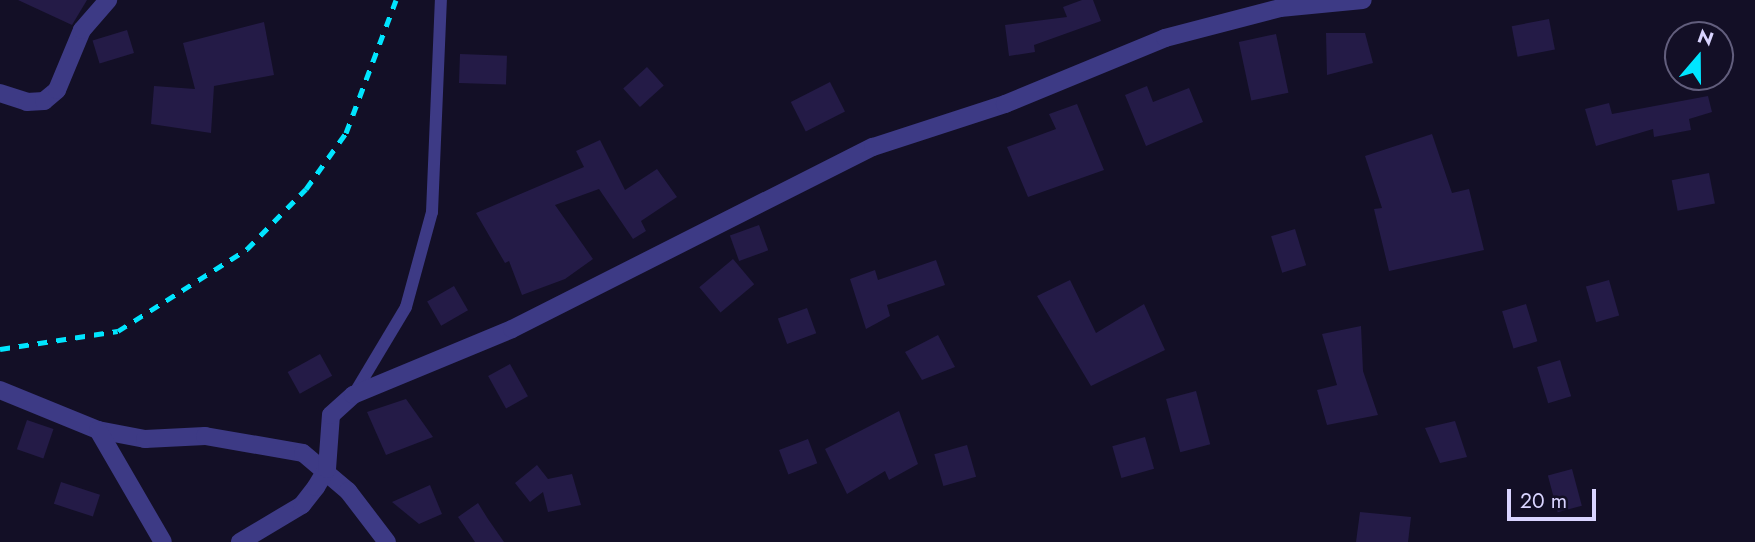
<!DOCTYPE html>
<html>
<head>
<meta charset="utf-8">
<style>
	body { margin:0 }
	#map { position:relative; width:1755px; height:542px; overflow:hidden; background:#130f26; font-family:Jost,sans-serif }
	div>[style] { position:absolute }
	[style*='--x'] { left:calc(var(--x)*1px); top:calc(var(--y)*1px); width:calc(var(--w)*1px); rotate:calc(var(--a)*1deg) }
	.building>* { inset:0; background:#241b47; transform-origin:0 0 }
	.service>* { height:12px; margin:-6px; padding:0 6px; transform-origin:6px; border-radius:6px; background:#3d3a85 }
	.minor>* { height:18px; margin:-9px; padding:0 9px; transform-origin:9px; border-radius:9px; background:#3d3a85 }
	.rail>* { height:5px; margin-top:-2.5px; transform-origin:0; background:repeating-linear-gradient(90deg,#00e5ff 0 10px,transparent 0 19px) }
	span { translate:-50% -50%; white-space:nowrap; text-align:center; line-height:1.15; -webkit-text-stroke:5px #130f26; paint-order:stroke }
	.north { position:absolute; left:1664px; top:21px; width:70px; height:70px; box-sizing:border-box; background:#130f26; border:2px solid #625e7d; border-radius:50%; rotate:20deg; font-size:19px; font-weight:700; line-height:28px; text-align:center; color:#d9d4ff }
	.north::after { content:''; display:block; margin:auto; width:24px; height:32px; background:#00e5ff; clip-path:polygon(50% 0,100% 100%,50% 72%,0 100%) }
	.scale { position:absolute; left:1507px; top:489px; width:89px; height:32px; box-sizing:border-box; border:4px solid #d9d4ff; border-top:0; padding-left:9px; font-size:21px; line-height:24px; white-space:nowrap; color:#d9d4ff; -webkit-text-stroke:5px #130f26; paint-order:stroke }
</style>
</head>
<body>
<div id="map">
	<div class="building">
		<div style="clip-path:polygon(18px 0,87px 0,72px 25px)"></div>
		<div style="clip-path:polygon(1082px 0,1093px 0,1101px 21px,1034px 45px,1035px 52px,1009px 56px,1005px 25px,1067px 17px,1063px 7px)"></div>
		<div style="left:1549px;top:19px;width:31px;height:38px;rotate:79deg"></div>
		<div style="clip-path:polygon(264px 22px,274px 75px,214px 86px,211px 133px,151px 124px,154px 86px,195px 89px,183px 43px)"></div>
		<div style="left:127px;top:30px;width:24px;height:36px;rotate:73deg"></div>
		<div style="clip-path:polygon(1326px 33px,1365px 33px,1373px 63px,1327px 75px)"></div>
		<div style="left:1276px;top:34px;width:60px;height:38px;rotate:78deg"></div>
		<div style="left:460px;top:54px;width:47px;height:29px;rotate:2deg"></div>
		<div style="left:647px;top:67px;width:25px;height:32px;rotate:48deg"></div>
		<div style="left:830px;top:82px;width:33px;height:44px;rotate:63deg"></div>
		<div style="clip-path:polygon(1147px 86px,1153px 102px,1189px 88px,1203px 122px,1146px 146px,1125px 95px)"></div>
		<div style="clip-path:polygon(1708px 96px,1712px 112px,1689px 119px,1691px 130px,1654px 137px,1653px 129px,1596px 146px,1585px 109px,1609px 103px,1612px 114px)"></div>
		<div style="clip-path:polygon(1077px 104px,1104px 170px,1028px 197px,1007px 147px,1056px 129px,1049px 114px)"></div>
		<div style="clip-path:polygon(1432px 134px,1452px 193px,1469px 189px,1484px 250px,1389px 271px,1374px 209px,1382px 208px,1365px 156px)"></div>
		<div style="clip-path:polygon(600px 140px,625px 190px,657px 169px,677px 197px,641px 221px,646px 231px,633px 239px,599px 189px,555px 205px,593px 259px,565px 279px,522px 295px,509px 261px,505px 263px,476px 213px,584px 167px,576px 151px)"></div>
		<div style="left:1709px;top:173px;width:31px;height:38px;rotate:79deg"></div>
		<div style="left:759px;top:225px;width:27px;height:31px;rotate:70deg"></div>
		<div style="left:1295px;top:229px;width:38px;height:25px;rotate:73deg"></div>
		<div style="left:733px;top:259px;width:33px;height:44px;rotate:50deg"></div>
		<div style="clip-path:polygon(936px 260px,945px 285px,887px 305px,890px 316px,866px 329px,850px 279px,875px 270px,878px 280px)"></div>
		<div style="clip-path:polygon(1070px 280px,1096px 333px,1144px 304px,1165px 350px,1091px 386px,1037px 296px)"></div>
		<div style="left:1609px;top:280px;width:37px;height:24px;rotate:74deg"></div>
		<div style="left:454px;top:286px;width:28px;height:31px;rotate:60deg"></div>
		<div style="left:1526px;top:304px;width:39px;height:25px;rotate:73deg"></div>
		<div style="left:807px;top:308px;width:27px;height:31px;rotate:70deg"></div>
		<div style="clip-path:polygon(1361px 326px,1363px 371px,1378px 415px,1327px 425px,1317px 390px,1337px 385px,1322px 334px)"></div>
		<div style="clip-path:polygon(938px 335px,955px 367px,922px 380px,905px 352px)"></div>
		<div style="left:320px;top:354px;width:25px;height:37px;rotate:61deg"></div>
		<div style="left:1560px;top:360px;width:38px;height:24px;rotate:73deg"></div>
		<div style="left:510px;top:364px;width:37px;height:25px;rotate:61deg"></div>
		<div style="left:1196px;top:391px;width:55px;height:31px;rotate:75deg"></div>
		<div style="clip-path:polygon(406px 399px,433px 437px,386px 455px,367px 412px)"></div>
		<div style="clip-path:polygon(899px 411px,918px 464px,889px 480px,885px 471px,847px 494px,825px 449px)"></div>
		<div style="left:27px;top:420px;width:28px;height:31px;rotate:19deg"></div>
		<div style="clip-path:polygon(1455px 421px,1467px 457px,1440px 463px,1425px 428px)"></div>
		<div style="left:1145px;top:437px;width:33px;height:34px;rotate:74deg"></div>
		<div style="left:808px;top:439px;width:26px;height:31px;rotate:69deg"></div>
		<div style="left:967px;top:445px;width:33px;height:34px;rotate:74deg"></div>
		<div style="clip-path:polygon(537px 465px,548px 479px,572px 474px,581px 505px,548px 512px,543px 492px,530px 502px,515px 483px)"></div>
		<div style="left:1572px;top:469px;width:38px;height:25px;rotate:75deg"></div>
		<div style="left:61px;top:482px;width:41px;height:23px;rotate:18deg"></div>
		<div style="clip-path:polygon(430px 485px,442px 514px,419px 524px,392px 502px)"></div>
		<div style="clip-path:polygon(478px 503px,488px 519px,504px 542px,475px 542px,458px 517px)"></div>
		<div style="clip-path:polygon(1360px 512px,1411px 517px,1408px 542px,1356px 542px)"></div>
	</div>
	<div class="service">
		<div style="--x:354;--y:394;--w:101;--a:-59.1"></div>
		<div style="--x:406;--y:307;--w:98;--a:-74.7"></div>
		<div style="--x:432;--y:212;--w:212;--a:-87.6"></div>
	</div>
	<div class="minor">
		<div style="--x:0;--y:93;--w:28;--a:18"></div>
		<div style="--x:27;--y:102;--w:17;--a:-3"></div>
		<div style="--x:44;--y:101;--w:17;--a:-40"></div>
		<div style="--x:57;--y:90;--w:65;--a:-67.4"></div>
		<div style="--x:82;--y:30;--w:40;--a:-49"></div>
		<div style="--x:0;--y:390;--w:106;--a:22.2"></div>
		<div style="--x:98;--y:430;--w:48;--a:10.8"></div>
		<div style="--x:145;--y:439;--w:60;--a:-2.9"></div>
		<div style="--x:205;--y:436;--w:99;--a:9.8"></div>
		<div style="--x:303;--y:453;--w:59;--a:40.2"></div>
		<div style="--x:348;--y:491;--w:64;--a:52.6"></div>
		<div style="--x:98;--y:430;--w:129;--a:59.9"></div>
		<div style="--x:240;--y:542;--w:72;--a:-30.8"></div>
		<div style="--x:302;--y:505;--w:23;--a:-52"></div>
		<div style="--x:316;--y:487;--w:21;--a:-59"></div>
		<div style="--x:327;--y:469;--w:54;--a:-85.8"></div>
		<div style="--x:331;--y:415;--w:30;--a:-42"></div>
		<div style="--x:353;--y:395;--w:172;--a:-22.5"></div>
		<div style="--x:512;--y:329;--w:404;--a:-26.8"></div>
		<div style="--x:873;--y:147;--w:139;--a:-18"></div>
		<div style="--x:1005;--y:104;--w:173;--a:-22.4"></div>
		<div style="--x:1165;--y:38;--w:119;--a:-14.6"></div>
		<div style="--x:1280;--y:8;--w:83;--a:-5.5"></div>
	</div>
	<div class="rail">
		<div style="--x:0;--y:349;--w:119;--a:-8.7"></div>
		<div style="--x:118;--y:331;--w:153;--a:-32.4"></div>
		<div style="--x:247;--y:249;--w:84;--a:-45.5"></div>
		<div style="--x:306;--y:189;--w:69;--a:-54.5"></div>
		<div style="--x:346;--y:133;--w:142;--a:-69.4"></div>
	</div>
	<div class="north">N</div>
	<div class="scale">20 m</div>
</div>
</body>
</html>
